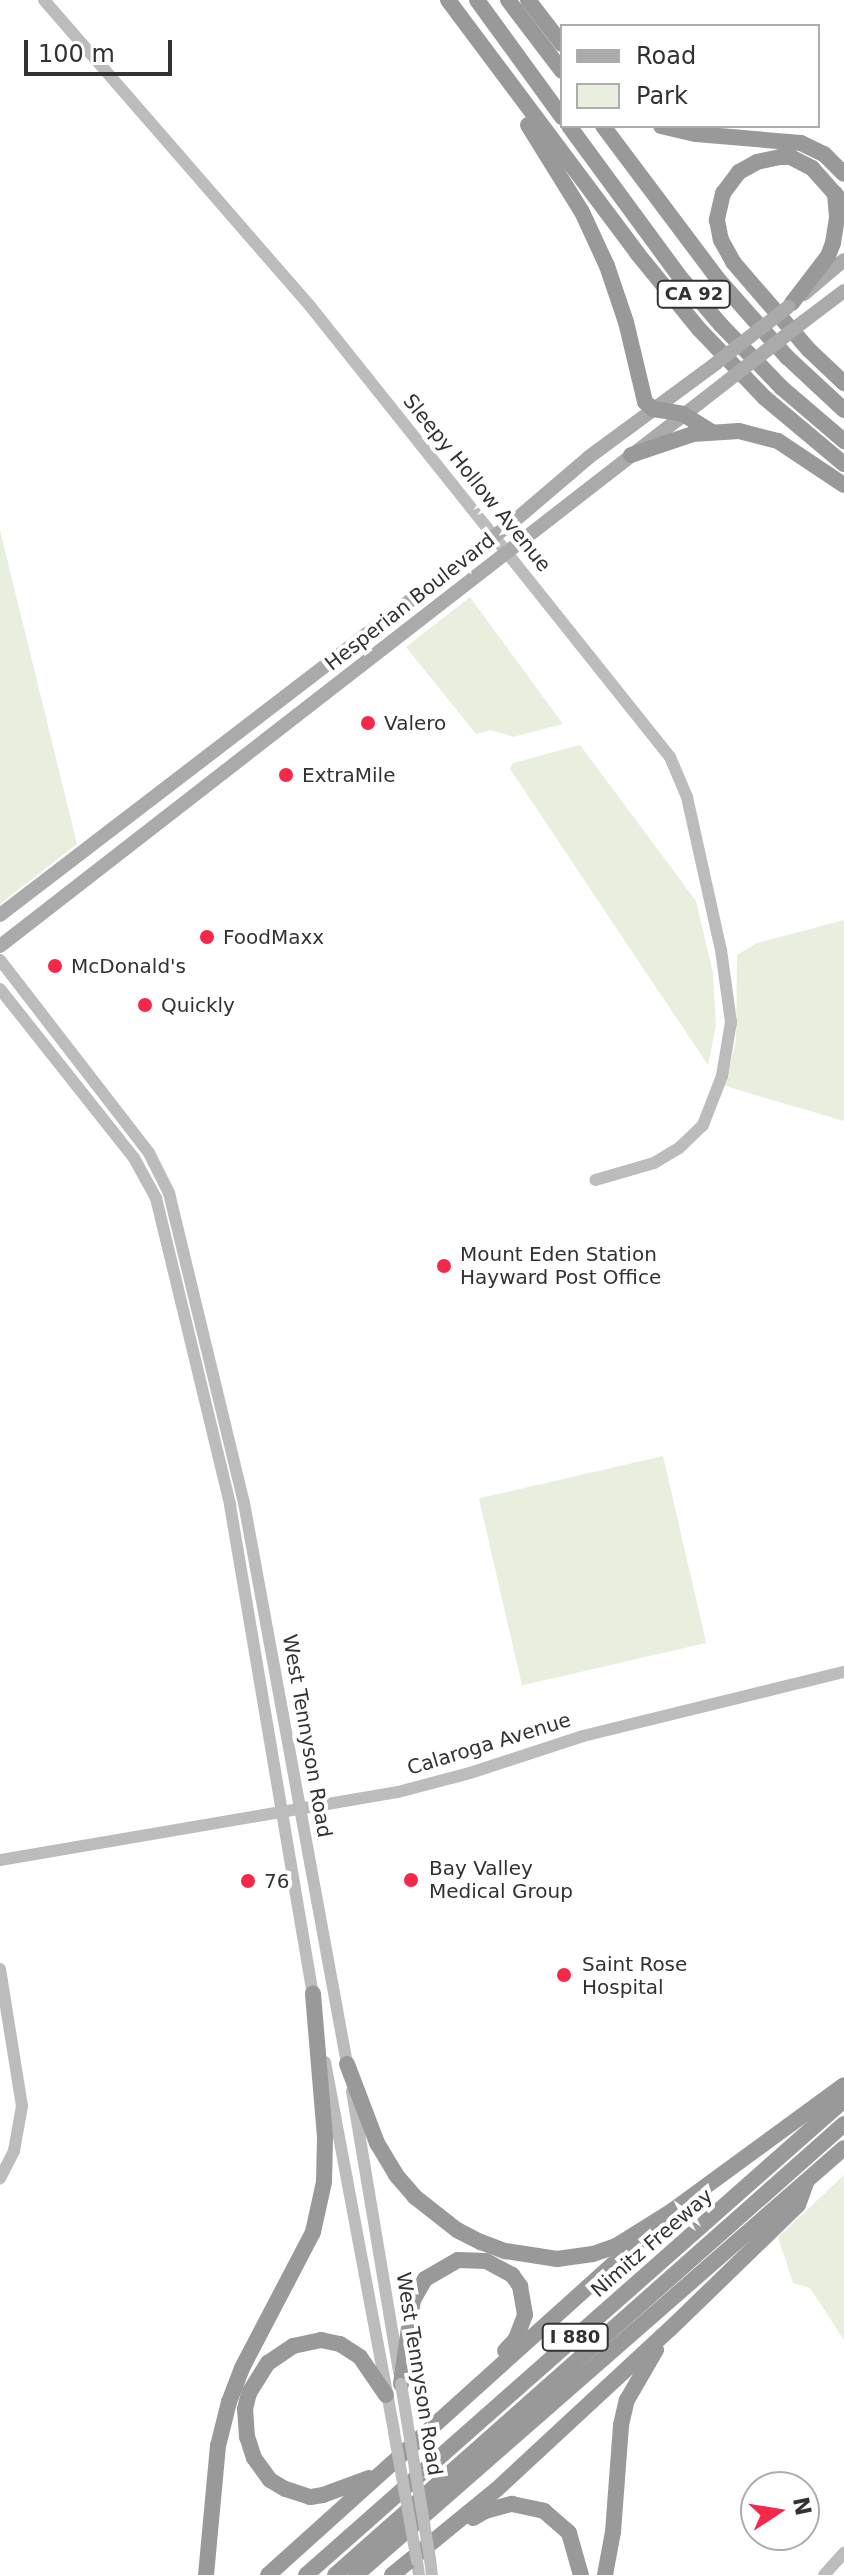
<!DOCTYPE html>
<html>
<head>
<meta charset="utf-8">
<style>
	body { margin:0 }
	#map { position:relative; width:844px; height:2575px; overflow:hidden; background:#fff; font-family:"DejaVu Sans",sans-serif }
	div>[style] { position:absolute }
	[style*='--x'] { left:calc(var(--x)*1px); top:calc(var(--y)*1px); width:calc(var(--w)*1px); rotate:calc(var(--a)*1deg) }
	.green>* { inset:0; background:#e9efdf; transform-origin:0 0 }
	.secondary>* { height:12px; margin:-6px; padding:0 6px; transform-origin:6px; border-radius:6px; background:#bcbcbc }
	.primary>* { height:14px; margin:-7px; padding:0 7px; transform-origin:7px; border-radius:7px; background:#aaa }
	.highway>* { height:16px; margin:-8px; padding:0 8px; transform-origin:8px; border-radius:8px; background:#999 }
	.secondary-bridge>* { height:12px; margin:-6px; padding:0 6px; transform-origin:6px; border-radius:6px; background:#bcbcbc }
	.primary-bridge>* { height:14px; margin:-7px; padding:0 7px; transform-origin:7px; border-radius:7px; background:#aaa }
	.dots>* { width:22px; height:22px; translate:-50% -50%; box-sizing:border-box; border:4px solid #fff; border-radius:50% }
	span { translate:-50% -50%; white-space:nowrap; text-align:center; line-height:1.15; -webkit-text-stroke:8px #fff; paint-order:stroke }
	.shield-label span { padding:2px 6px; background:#fff; border:2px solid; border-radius:6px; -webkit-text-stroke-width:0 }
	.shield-label { font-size:18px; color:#323232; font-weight:700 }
	.street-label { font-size:20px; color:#323232 }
	.poi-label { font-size:20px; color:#323232 }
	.left { translate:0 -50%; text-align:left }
	.legend { position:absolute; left:560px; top:24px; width:260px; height:104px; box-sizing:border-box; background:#fff; border:2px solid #adadad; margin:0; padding:10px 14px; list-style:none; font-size:24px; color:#323232 }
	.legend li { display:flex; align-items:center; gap:16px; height:40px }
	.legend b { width:40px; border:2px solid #adadad }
	.north { position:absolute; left:740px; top:2471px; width:80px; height:80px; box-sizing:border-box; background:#fff; border:2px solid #adadad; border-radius:50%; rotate:78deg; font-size:22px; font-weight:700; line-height:32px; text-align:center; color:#323232 }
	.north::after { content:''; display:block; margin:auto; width:28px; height:36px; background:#f52849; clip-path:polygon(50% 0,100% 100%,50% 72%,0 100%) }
	.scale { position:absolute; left:24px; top:40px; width:148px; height:36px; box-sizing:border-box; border:4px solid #323232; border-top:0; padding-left:10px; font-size:24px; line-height:28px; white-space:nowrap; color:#323232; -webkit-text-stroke:6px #fff; paint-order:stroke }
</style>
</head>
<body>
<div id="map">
	<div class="green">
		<div style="clip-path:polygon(0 530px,77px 844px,0 904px)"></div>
		<div style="clip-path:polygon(470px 597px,563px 724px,513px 737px,491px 730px,476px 734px,406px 647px)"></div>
		<div style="clip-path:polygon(580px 745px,696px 901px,713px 973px,716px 1025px,708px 1065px,510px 769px,513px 763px)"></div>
		<div style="clip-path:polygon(844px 920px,844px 1121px,725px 1086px,736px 1040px,737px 955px,757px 943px)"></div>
		<div style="left:663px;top:1456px;width:192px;height:189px;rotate:77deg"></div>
		<div style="clip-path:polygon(844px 2175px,844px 2340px,810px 2288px,793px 2283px,778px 2237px)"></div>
	</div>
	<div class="secondary">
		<div style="--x:44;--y:0;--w:405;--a:49"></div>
		<div style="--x:310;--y:306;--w:577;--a:51.4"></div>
		<div style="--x:670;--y:757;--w:43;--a:67"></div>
		<div style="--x:687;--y:797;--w:157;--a:77.5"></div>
		<div style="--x:721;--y:950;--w:73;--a:82.1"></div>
		<div style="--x:731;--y:1022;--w:55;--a:99.5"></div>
		<div style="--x:722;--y:1076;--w:53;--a:111.2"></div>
		<div style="--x:703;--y:1125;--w:33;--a:136"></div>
		<div style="--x:679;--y:1148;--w:29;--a:149"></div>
		<div style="--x:654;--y:1163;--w:61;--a:163.9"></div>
		<div style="--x:0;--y:960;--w:244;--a:52.3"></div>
		<div style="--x:149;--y:1153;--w:45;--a:63.4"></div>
		<div style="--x:169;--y:1193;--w:319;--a:76.4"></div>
		<div style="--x:244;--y:1503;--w:575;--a:79.59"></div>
		<div style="--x:0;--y:989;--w:216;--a:51.6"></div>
		<div style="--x:134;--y:1158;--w:46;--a:61.2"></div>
		<div style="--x:156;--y:1198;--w:316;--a:76.4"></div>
		<div style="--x:230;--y:1505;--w:503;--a:80.39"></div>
		<div style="--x:0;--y:1860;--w:404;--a:-9.7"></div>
		<div style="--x:398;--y:1792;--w:74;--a:-14.8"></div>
		<div style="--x:470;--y:1773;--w:119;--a:-18.1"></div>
		<div style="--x:583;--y:1736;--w:269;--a:-13.8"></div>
		<div style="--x:0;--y:1969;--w:139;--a:80.9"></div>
		<div style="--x:22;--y:2106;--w:46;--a:100.1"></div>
		<div style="--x:14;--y:2151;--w:31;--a:117"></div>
		<div style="--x:325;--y:2062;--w:376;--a:79.4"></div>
		<div style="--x:352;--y:2091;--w:286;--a:80.5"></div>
		<div style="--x:430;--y:2559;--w:16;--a:83"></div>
		<div style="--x:417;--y:2561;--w:14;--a:82"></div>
		<div style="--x:824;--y:2575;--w:30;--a:-48"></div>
	</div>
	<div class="primary">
		<div style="--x:804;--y:294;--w:52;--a:-40.4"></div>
		<div style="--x:803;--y:322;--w:51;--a:-37.1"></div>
		<div style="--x:0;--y:915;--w:646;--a:-37.46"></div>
		<div style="--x:513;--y:522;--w:100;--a:-40.5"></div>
		<div style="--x:589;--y:457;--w:157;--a:-36.4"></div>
		<div style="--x:0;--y:946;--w:924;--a:-37.84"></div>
	</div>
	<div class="highway">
		<div style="--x:448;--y:0;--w:316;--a:53.2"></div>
		<div style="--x:637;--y:253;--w:98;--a:50.8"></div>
		<div style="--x:699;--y:329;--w:95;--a:46.3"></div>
		<div style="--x:765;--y:398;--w:103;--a:39.9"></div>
		<div style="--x:477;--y:0;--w:145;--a:54"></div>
		<div style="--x:508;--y:0;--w:89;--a:52.7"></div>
		<div style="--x:528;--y:0;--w:56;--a:52.3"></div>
		<div style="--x:528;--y:125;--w:102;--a:58.2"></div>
		<div style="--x:582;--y:212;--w:60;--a:65.2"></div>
		<div style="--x:607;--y:266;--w:59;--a:71.3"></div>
		<div style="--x:626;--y:322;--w:82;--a:76.6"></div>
		<div style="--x:645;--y:402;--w:11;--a:41"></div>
		<div style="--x:653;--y:409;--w:30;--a:9"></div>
		<div style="--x:683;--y:414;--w:34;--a:32"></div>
		<div style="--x:569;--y:126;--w:186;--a:53.7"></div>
		<div style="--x:679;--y:276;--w:65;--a:49.4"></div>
		<div style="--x:721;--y:325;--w:88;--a:45.9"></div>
		<div style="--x:782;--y:388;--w:82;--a:40.5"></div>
		<div style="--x:603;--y:126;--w:190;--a:53.1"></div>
		<div style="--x:717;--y:278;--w:106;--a:48.5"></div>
		<div style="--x:787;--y:357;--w:78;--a:42.9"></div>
		<div style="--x:661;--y:126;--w:36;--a:13"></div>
		<div style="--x:696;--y:134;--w:105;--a:4.9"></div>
		<div style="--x:801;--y:143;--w:25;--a:26"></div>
		<div style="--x:824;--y:154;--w:28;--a:45"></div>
		<div style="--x:844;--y:204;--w:48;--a:-131.6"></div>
		<div style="--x:812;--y:168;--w:25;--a:-153"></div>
		<div style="--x:790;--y:157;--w:10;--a:180"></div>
		<div style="--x:780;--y:157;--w:24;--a:168"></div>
		<div style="--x:757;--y:162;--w:21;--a:151"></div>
		<div style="--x:739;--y:172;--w:26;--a:127"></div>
		<div style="--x:723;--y:193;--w:28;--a:103"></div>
		<div style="--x:717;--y:220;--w:20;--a:79"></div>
		<div style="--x:721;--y:240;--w:25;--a:61"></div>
		<div style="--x:733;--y:262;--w:115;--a:49.2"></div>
		<div style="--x:808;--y:349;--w:50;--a:43.4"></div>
		<div style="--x:792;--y:303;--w:59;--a:-52.5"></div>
		<div style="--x:828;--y:256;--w:14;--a:-69"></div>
		<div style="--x:833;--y:243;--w:26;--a:-81"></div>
		<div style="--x:837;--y:217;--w:24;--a:-95"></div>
		<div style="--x:631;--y:455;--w:65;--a:-18.7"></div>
		<div style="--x:693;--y:434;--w:46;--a:-3.7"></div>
		<div style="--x:739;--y:431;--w:40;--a:14.4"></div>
		<div style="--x:778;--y:441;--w:79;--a:33.7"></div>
		<div style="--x:347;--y:2064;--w:85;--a:69.2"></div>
		<div style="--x:377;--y:2143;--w:37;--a:59"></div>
		<div style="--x:396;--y:2175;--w:29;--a:49"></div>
		<div style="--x:415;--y:2197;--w:53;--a:38.2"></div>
		<div style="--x:457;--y:2230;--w:27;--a:27"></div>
		<div style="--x:481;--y:2242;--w:26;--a:21"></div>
		<div style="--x:505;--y:2251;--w:53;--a:8.7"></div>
		<div style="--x:557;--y:2259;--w:36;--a:-8"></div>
		<div style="--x:593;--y:2254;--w:24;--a:-19"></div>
		<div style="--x:616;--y:2246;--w:66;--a:-32"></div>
		<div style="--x:672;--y:2211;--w:213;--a:-36.2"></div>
		<div style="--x:401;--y:2384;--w:85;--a:-81.9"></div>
		<div style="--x:413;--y:2300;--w:24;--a:-60"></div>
		<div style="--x:425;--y:2279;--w:38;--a:-30"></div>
		<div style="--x:458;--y:2260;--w:28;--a:2"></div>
		<div style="--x:486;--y:2261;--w:30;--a:28"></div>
		<div style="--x:512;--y:2275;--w:14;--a:54"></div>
		<div style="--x:520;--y:2286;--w:29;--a:80"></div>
		<div style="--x:525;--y:2315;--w:26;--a:111"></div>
		<div style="--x:516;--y:2339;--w:16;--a:133"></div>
		<div style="--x:369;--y:2478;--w:49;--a:159.7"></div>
		<div style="--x:323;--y:2495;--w:13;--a:171"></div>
		<div style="--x:310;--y:2497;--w:26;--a:-162"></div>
		<div style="--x:285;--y:2489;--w:17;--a:-149"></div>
		<div style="--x:270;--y:2480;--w:27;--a:-126"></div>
		<div style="--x:254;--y:2458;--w:22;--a:-108"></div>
		<div style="--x:247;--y:2437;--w:28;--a:-94"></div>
		<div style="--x:245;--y:2409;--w:16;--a:-76"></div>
		<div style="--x:249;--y:2393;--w:36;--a:-58"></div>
		<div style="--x:268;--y:2363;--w:30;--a:-34"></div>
		<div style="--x:293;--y:2346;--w:29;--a:-12"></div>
		<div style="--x:321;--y:2340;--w:19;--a:12"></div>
		<div style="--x:340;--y:2344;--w:24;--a:33"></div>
		<div style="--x:360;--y:2357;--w:46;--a:55.6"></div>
		<div style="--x:473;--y:2518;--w:14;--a:-30"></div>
		<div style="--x:485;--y:2511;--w:28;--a:-15"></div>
		<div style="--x:512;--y:2504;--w:33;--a:12"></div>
		<div style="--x:544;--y:2511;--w:33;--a:41"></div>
		<div style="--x:569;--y:2533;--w:44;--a:74.1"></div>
		<div style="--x:206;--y:2575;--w:130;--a:-84.7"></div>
		<div style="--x:218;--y:2446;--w:45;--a:-76"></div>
		<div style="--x:229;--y:2402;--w:36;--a:-69"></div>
		<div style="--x:242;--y:2368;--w:153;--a:-62.4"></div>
		<div style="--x:313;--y:2232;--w:51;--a:-77.6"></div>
		<div style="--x:324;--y:2182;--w:45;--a:-88.7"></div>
		<div style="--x:325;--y:2137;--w:144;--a:-94.8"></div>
		<div style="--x:268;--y:2575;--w:502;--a:-42.01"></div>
		<div style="--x:306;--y:2575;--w:718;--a:-41.44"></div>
		<div style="--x:335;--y:2575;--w:680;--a:-41.54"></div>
		<div style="--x:356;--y:2575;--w:648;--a:-41.19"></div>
		<div style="--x:392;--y:2575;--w:134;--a:-39.3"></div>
		<div style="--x:496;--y:2490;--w:237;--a:-42.8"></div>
		<div style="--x:670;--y:2329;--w:178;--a:-44.1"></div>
		<div style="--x:798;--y:2205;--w:23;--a:-70"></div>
		<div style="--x:605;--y:2575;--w:44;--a:-79.5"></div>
		<div style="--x:613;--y:2532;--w:107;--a:-85.7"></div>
		<div style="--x:621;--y:2425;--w:26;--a:-77"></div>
		<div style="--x:627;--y:2400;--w:58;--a:-59.9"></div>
	</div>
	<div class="secondary-bridge">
		<div style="--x:401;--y:2384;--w:177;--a:80.6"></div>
		<div style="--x:394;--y:2432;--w:131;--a:79.9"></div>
	</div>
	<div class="primary-bridge">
		<div style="--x:715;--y:364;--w:93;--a:-38"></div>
		<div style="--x:730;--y:379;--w:93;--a:-38"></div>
	</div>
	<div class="dots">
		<div style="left:368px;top:723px;background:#f52849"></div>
		<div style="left:286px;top:775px;background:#f52849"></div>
		<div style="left:207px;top:937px;background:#f52849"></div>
		<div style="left:55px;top:966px;background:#f52849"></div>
		<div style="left:145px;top:1005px;background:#f52849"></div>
		<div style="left:444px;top:1266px;background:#f52849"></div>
		<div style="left:411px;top:1880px;background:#f52849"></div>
		<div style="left:248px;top:1881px;background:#f52849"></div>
		<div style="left:564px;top:1975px;background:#f52849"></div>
	</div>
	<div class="shield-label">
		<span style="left:694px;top:294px">CA 92</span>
		<span style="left:575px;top:2337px">I 880</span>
	</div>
	<div class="street-label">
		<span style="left:477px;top:483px;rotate:51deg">Sleepy Hollow Avenue</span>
		<span style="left:410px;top:602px;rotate:-38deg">Hesperian Boulevard</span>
		<span style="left:307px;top:1736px;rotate:80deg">West Tennyson Road</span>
		<span style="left:489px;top:1744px;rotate:-17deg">Calaroga Avenue</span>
		<span style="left:652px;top:2243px;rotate:-41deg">Nimitz Freeway</span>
		<span style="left:419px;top:2374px;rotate:81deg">West Tennyson Road</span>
	</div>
	<div class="poi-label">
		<span class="left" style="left:384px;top:723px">Valero</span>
		<span class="left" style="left:302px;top:775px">ExtraMile</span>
		<span class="left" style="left:223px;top:937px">FoodMaxx</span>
		<span class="left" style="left:71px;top:966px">McDonald's</span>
		<span class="left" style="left:161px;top:1005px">Quickly</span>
		<span class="left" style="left:460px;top:1266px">Mount Eden Station<br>Hayward Post Office</span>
		<span class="left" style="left:429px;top:1880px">Bay Valley<br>Medical Group</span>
		<span class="left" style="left:264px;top:1881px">76</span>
		<span class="left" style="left:582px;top:1976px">Saint Rose<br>Hospital</span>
	</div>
	<ul class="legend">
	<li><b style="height:10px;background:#aaa"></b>Road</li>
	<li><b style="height:22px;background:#e9efdf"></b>Park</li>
	</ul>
	<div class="north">N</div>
	<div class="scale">100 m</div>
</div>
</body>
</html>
